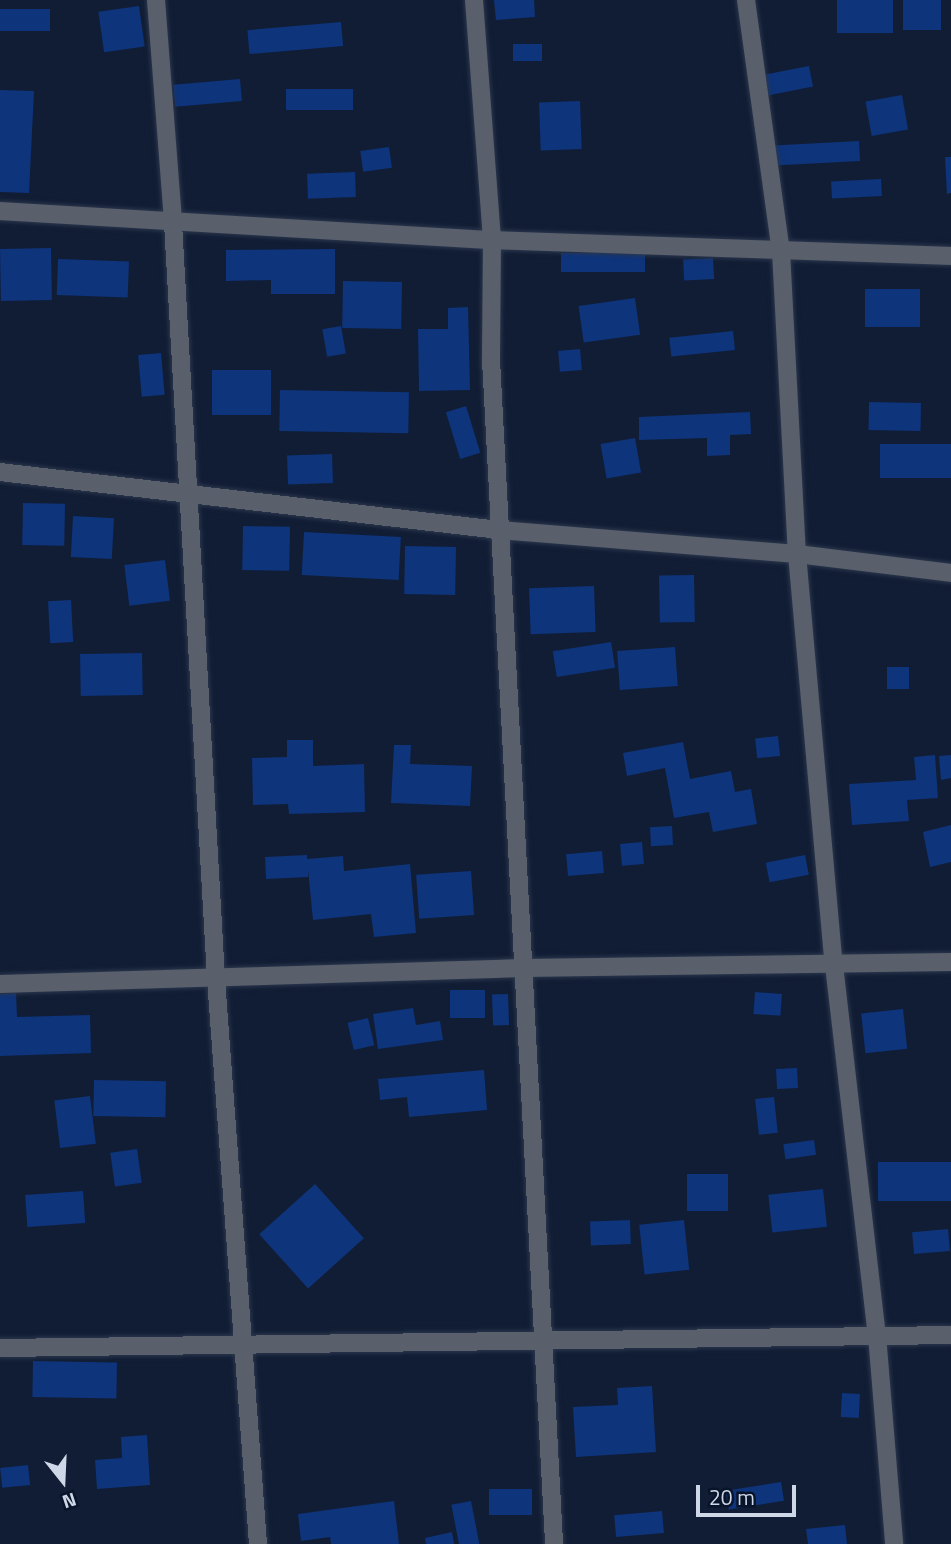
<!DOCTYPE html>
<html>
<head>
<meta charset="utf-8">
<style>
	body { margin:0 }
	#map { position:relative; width:951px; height:1544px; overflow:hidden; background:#111d34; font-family:"Titillium Web",sans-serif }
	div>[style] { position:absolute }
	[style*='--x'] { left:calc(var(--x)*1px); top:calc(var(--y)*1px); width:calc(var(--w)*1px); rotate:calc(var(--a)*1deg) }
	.building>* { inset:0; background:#0e347b; transform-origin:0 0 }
	.roads { filter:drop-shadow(0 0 2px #2b374d) drop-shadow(0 0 2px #2b374d) }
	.street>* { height:18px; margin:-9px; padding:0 9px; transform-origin:9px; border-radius:9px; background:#59606c }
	span { translate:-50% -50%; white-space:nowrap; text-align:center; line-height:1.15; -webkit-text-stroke:5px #081429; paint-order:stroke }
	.north { position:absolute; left:28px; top:1446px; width:70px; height:70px; -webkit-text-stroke:5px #081429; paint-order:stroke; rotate:162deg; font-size:19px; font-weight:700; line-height:28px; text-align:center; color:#ced7e7 }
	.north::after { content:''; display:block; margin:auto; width:24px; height:32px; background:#ced7e7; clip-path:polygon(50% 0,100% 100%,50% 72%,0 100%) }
	.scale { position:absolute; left:696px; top:1485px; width:100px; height:32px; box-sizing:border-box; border:4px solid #ced7e7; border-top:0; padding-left:9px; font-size:21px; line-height:24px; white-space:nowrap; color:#ced7e7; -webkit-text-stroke:5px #081429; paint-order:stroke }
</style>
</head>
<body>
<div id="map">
	<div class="building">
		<div style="clip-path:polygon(494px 0,534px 0,535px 17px,496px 20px)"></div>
		<div style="left:837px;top:0;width:56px;height:33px"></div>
		<div style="left:903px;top:0;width:38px;height:30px"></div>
		<div style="left:139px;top:6px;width:41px;height:41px;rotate:82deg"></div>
		<div style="left:50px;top:9px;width:22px;height:50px;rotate:90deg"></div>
		<div style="left:341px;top:22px;width:24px;height:94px;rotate:85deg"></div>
		<div style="left:513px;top:44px;width:29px;height:17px"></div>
		<div style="left:809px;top:66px;width:21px;height:46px;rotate:79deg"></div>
		<div style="left:240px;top:79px;width:22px;height:67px;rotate:85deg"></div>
		<div style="left:353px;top:89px;width:21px;height:67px;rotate:90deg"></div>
		<div style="clip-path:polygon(0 90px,34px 91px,29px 193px,0 192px)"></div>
		<div style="left:902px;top:95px;width:35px;height:37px;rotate:80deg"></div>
		<div style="left:580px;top:101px;width:48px;height:41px;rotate:88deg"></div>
		<div style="left:859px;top:141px;width:20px;height:86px;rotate:87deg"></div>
		<div style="left:389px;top:147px;width:21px;height:29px;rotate:82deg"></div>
		<div style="clip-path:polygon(945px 157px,951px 157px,951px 193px,947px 194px)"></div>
		<div style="left:355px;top:172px;width:25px;height:48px;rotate:88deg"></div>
		<div style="left:881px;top:179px;width:17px;height:50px;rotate:87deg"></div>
		<div style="left:51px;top:248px;width:52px;height:51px;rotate:89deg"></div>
		<div style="clip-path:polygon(335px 249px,335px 294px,271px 294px,271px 280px,226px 281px,226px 250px)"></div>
		<div style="left:645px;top:253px;width:19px;height:84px;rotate:90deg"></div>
		<div style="left:713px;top:258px;width:21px;height:30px;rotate:87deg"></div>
		<div style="left:58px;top:259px;width:71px;height:36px;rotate:2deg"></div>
		<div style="left:343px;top:281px;width:59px;height:47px;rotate:1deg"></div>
		<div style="left:920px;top:289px;width:38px;height:55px;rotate:90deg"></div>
		<div style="left:635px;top:298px;width:37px;height:57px;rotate:82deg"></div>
		<div style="clip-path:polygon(468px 307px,470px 390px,419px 391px,418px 329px,448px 329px,448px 308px)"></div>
		<div style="left:341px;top:326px;width:28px;height:19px;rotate:80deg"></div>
		<div style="left:733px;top:331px;width:19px;height:64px;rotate:84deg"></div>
		<div style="left:580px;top:349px;width:21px;height:22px;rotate:85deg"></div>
		<div style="left:161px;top:353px;width:42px;height:23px;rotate:85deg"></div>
		<div style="left:271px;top:370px;width:45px;height:59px;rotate:90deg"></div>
		<div style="left:280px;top:390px;width:129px;height:41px;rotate:1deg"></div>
		<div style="left:869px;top:402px;width:52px;height:28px;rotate:1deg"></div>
		<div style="left:466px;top:406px;width:49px;height:21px;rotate:73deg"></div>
		<div style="clip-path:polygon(750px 412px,751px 434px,730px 435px,730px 455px,707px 456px,707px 438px,639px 440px,639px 417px)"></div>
		<div style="left:635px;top:438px;width:35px;height:35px;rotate:80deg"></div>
		<div style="left:951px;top:444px;width:34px;height:71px;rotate:90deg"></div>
		<div style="left:332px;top:454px;width:29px;height:45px;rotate:88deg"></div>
		<div style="left:23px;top:503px;width:42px;height:42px;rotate:1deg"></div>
		<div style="left:73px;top:516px;width:41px;height:41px;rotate:3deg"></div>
		<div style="left:243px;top:526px;width:47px;height:44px;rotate:1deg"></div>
		<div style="left:304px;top:532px;width:97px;height:43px;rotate:3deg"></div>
		<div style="left:405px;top:546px;width:51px;height:48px;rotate:1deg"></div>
		<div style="left:165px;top:560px;width:41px;height:41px;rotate:83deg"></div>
		<div style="left:694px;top:575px;width:47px;height:35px;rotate:89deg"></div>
		<div style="left:594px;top:586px;width:46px;height:65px;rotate:88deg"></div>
		<div style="left:71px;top:600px;width:42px;height:23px;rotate:87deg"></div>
		<div style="left:611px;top:642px;width:26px;height:59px;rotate:81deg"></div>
		<div style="left:675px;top:647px;width:39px;height:58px;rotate:86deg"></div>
		<div style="left:142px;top:653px;width:42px;height:62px;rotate:89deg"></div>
		<div style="left:909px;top:667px;width:22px;height:22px;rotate:90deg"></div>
		<div style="left:778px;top:736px;width:20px;height:23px;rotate:84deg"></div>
		<div style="clip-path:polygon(287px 740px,313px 740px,313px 766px,364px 764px,365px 812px,289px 814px,288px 804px,253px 805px,252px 758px,287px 757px)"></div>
		<div style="clip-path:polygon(683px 742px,690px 779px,731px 771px,735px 792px,751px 789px,757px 824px,713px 832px,709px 812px,674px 818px,665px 768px,627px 776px,623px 753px)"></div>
		<div style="clip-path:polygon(394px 745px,411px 745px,410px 764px,472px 766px,470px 806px,391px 803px)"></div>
		<div style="clip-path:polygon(935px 755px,938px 798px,907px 800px,909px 821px,852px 825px,849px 784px,916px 780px,914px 757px)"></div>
		<div style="clip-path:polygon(951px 755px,951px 778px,941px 780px,939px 756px)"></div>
		<div style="clip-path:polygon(951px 825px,951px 862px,930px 867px,923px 832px)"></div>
		<div style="left:672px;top:826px;width:19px;height:22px;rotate:87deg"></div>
		<div style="left:642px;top:842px;width:22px;height:22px;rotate:85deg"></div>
		<div style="left:602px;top:851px;width:22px;height:36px;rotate:85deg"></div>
		<div style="clip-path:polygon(307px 855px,307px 859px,343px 856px,344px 871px,410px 864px,416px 933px,374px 937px,371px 914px,313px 920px,308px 870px,308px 877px,266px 879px,265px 857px)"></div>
		<div style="left:805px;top:855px;width:20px;height:40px;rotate:79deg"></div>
		<div style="left:471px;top:871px;width:44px;height:55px;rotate:86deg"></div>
		<div style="left:450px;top:990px;width:35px;height:28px"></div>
		<div style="left:755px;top:992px;width:27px;height:22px;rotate:4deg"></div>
		<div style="clip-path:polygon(16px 993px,17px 1017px,90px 1015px,91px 1053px,0 1056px,0 994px)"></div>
		<div style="left:508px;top:994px;width:31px;height:16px;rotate:88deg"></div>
		<div style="clip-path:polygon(413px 1008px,416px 1025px,440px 1021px,443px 1040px,378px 1049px,373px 1014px)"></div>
		<div style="left:903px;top:1009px;width:40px;height:42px;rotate:84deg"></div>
		<div style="left:368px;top:1018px;width:28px;height:21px;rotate:77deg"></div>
		<div style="left:797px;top:1068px;width:20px;height:21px;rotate:87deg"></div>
		<div style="clip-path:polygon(484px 1070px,487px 1110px,409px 1117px,407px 1097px,380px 1100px,378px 1079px)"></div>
		<div style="left:94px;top:1080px;width:72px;height:36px;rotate:1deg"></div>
		<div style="left:90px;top:1096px;width:48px;height:36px;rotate:83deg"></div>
		<div style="left:774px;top:1097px;width:36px;height:19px;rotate:84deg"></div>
		<div style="left:814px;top:1140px;width:15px;height:31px;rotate:82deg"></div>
		<div style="left:137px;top:1149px;width:34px;height:27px;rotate:82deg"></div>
		<div style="left:951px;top:1162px;width:39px;height:73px;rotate:90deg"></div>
		<div style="left:687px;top:1174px;width:41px;height:37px"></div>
		<div style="left:315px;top:1184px;width:73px;height:75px;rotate:48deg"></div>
		<div style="left:823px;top:1189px;width:38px;height:55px;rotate:84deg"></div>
		<div style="left:83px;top:1191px;width:32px;height:58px;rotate:86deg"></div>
		<div style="left:630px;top:1220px;width:24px;height:40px;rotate:88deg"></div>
		<div style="left:684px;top:1220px;width:50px;height:45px;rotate:84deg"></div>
		<div style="left:948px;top:1229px;width:22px;height:36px;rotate:85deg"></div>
		<div style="left:33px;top:1361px;width:84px;height:36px;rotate:1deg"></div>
		<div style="clip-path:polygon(652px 1386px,656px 1452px,576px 1457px,573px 1407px,618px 1405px,617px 1388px)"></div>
		<div style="left:842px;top:1393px;width:18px;height:24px;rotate:3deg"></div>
		<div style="clip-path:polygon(147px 1435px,150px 1485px,97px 1489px,95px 1460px,122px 1458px,121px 1437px)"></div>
		<div style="left:28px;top:1465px;width:20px;height:28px;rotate:84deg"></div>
		<div style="left:781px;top:1482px;width:19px;height:56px;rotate:81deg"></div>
		<div style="left:532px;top:1489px;width:26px;height:43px;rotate:90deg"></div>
		<div style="clip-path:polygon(394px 1501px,399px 1544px,331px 1544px,330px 1537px,301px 1541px,298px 1514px)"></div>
		<div style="left:471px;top:1501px;width:44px;height:20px;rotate:79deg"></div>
		<div style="left:662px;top:1511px;width:22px;height:48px;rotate:85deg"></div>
		<div style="clip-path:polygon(845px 1525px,847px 1544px,808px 1544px,806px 1529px)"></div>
		<div style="clip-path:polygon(452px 1532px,454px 1544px,426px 1544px,425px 1538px)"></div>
	</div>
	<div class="roads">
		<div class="street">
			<div style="--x:156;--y:0;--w:224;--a:85.6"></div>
			<div style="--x:173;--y:223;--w:757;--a:86.74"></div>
			<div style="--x:216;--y:979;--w:567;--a:85.75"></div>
			<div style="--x:474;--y:0;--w:241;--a:85.7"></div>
			<div style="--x:492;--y:240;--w:120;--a:90.5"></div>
			<div style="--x:491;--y:360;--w:1186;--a:86.95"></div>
			<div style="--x:746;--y:0;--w:253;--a:82.1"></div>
			<div style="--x:781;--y:251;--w:303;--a:87"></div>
			<div style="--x:797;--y:554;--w:413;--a:84.9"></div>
			<div style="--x:834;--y:965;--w:372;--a:83.4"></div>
			<div style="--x:877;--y:1335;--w:210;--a:85.3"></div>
			<div style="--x:0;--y:211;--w:493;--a:3.4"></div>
			<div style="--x:492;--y:240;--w:459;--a:2"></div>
			<div style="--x:0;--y:472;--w:502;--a:6.63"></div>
			<div style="--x:499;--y:530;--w:299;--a:4.6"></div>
			<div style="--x:797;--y:554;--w:155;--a:7"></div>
			<div style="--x:0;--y:984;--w:523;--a:-1.75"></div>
			<div style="--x:523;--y:968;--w:428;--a:-0.8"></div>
			<div style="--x:0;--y:1348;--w:951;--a:-0.78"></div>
		</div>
	</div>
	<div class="north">N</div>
	<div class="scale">20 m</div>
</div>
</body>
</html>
